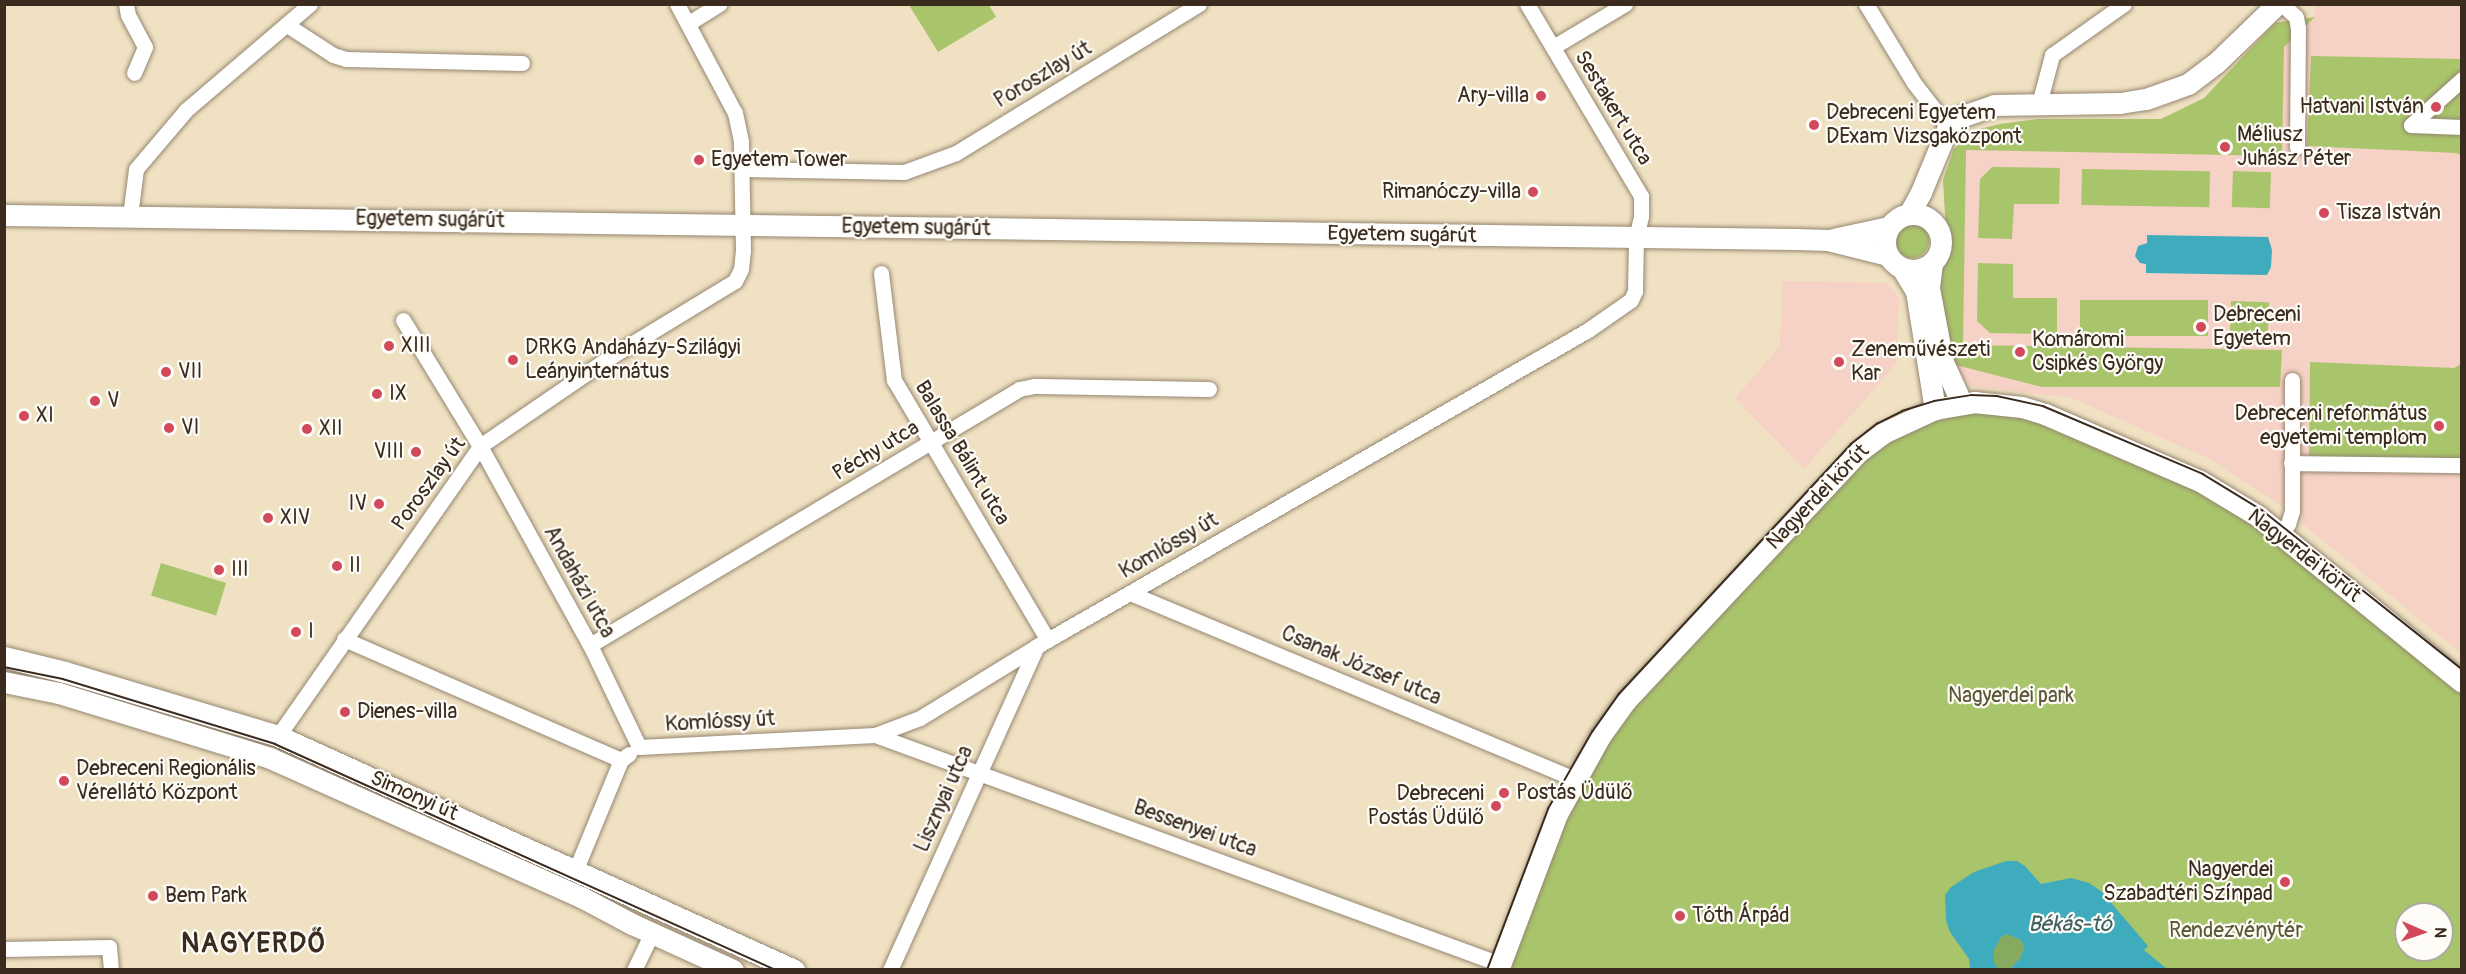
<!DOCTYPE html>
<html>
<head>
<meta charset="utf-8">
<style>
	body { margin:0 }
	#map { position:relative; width:2466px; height:974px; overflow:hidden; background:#efe1c2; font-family:Pangolin,sans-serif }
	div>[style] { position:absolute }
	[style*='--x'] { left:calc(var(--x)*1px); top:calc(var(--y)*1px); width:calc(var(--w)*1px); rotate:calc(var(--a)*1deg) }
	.built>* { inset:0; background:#f6d1c5 }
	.green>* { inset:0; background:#a9c56b; transform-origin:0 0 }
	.round { border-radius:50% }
	.forest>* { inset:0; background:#86aa5f }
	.water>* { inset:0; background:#3facbd }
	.roads { filter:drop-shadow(0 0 2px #958670) drop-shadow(0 0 2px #958670) }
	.street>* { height:15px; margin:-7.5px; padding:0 7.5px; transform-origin:7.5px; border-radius:7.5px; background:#fff }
	.secondary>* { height:21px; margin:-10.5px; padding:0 10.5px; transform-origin:10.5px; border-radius:10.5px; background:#fff }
	.secondary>.ring { margin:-10.5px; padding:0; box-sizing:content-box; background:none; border:21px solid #fff; border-radius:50% }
	.tram>* { height:1.5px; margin:-0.75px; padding:0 0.75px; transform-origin:0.75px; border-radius:0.75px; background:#3b2a1e }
	.dots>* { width:16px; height:16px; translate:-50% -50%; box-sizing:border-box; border:3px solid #fdfcf7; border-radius:50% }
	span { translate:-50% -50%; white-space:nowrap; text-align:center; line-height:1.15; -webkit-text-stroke:4.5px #fdfcf7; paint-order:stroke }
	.street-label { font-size:21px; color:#3b2a1e }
	.poi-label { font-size:21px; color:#3b2a1e }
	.right { translate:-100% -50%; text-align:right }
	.left { translate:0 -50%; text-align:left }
	.park-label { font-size:21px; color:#5c5835 }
	.water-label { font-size:22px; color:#3d5e5e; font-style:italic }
	.district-label { font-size:27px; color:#3b2a1e; font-weight:700; letter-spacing:1.5px }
	.frame { position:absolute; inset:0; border:6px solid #3b2a1e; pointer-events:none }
	.north { position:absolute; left:2394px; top:902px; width:60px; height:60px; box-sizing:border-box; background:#fdfcf7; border:2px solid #afa8a0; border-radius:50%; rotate:92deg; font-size:16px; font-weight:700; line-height:24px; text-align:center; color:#3b2a1e }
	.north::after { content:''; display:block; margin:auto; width:21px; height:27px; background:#d1495b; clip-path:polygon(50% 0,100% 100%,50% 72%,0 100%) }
</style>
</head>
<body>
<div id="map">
	<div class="built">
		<div style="clip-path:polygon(2315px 5px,2461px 5px,2461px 653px,2276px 502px,2210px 459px,2072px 398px,1972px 386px,1956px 375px,1933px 276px,1947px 248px,1943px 180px,1954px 149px,1972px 131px,2000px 124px,2038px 119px,2161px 119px,2204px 98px,2275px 23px,2314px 17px)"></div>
		<div style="clip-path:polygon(1782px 281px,1887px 283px,1899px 299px,1896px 364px,1804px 469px,1735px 398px,1780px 346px)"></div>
	</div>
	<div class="green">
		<div style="clip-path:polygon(909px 5px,989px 5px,996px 17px,938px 52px)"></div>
		<div style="clip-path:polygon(2315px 17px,2284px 47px,2282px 156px,1966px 150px,1963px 345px,2282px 350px,2280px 387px,2042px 387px,1948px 363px,1933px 276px,1947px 248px,1943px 180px,1954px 149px,1972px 131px,2000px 124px,2038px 119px,2161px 119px,2204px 98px,2275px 23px)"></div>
		<div style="clip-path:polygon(2311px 56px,2461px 59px,2461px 155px,2456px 153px,2307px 146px)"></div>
		<div style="clip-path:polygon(1992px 167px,2060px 168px,2059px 204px,2014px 204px,2012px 239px,1978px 238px,1980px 179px)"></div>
		<div style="left:2082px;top:169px;width:128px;height:36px;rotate:1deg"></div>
		<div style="left:2233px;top:171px;width:38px;height:36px;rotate:2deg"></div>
		<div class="round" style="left:1895px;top:224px;width:34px;height:34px"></div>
		<div style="clip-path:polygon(1978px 263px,2013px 264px,2013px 298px,2057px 298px,2057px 334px,1990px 333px,1977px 321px)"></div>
		<div style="left:2080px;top:300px;width:128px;height:36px"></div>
		<div style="left:2231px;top:301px;width:38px;height:36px;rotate:2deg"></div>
		<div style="clip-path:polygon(2310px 362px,2454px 368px,2461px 364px,2461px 464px,2309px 463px)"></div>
		<div style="clip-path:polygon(evenodd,1986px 402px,2200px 481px,2461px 682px,2461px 969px,1498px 970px,1600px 736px,1858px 461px,1909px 429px,1986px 402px,2406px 914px,2442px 914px,2442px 950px,2406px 950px,2406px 914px)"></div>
		<div style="left:161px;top:563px;width:68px;height:34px;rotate:17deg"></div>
	</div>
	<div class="forest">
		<div style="clip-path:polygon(2006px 934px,2021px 940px,2024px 946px,2021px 957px,2010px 969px,1998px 969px,1994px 963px,1994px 950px,2001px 937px)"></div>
	</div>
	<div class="water">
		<div style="clip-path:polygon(2147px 235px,2268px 237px,2272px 250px,2271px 267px,2267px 275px,2146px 273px,2146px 264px,2140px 263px,2135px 256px,2138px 246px,2147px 243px)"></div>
		<div style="clip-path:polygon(2006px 861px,2017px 861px,2025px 866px,2041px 884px,2071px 878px,2089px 883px,2101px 891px,2148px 946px,2144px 950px,2167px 969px,2010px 969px,2021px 957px,2024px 946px,2021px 940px,2006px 934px,2001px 937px,1994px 950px,1994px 963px,1999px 969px,1970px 969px,1969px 959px,1950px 932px,1946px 921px,1945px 895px,1951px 887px,1974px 872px)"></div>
	</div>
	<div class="roads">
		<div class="street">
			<div style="--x:126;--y:4;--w:11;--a:80"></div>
			<div style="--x:128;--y:15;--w:36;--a:62"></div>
			<div style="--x:145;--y:47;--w:28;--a:113"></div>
			<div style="--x:1866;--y:4;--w:92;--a:58.7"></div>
			<div style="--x:1914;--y:83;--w:56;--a:52.3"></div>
			<div style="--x:2282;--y:4;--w:19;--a:43"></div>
			<div style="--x:2296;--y:17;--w:11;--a:80"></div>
			<div style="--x:2298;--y:28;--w:119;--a:90.5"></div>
			<div style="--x:689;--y:23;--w:36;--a:-32"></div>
			<div style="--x:287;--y:25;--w:55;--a:33.1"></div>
			<div style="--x:333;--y:55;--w:14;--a:17"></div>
			<div style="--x:346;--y:59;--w:176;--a:1.3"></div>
			<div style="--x:1553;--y:47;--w:84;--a:-30.8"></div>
			<div style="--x:2039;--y:104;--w:51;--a:-75.1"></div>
			<div style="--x:2052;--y:55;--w:88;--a:-35.3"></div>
			<div style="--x:2411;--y:125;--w:69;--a:-42"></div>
			<div style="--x:2411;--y:125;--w:51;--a:2.2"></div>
			<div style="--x:742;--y:169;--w:162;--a:1.1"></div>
			<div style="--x:904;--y:172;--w:55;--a:-20.1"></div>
			<div style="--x:956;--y:153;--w:285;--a:-31.5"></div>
			<div style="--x:130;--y:216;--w:47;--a:-82.7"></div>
			<div style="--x:136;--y:169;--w:77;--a:-49.7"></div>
			<div style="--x:186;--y:110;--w:163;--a:-40.5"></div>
			<div style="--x:881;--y:273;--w:108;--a:83.1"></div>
			<div style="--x:894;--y:380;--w:302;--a:59.4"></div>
			<div style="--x:403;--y:320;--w:148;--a:58.6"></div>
			<div style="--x:480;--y:446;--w:227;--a:61.1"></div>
			<div style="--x:590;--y:645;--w:113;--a:64.3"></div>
			<div style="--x:2291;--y:463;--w:171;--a:0.7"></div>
			<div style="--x:2281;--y:535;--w:13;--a:-58"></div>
			<div style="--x:2288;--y:524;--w:14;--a:-73"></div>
			<div style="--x:2292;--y:511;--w:131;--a:-90"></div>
			<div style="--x:1130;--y:593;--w:482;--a:22.7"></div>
			<div style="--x:344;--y:639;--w:302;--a:23.6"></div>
			<div style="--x:590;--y:645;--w:500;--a:-30.8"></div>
			<div style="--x:1019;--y:389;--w:16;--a:-11"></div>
			<div style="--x:1035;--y:386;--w:174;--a:1"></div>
			<div style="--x:875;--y:735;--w:666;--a:20.12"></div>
			<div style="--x:278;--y:736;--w:353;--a:-55.1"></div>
			<div style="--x:480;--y:446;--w:158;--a:-34.4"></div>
			<div style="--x:610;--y:357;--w:146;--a:-31.3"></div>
			<div style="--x:735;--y:281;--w:13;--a:-63"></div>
			<div style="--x:741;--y:269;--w:19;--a:-84"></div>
			<div style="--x:743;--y:250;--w:109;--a:-91.1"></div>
			<div style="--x:741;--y:141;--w:29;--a:-102"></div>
			<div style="--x:735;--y:113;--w:123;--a:-118"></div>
			<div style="--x:639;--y:747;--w:236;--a:-2.9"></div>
			<div style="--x:875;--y:735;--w:48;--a:-20.7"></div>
			<div style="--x:920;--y:718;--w:137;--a:-31.6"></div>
			<div style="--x:1037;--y:646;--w:635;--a:-29.83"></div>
			<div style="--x:1588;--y:330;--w:52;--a:-34.9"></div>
			<div style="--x:1631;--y:300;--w:10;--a:-66"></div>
			<div style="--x:1635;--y:291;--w:53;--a:-88.9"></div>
			<div style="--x:1636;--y:238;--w:23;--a:-77"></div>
			<div style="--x:1641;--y:216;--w:20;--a:-90"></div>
			<div style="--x:1641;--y:196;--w:223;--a:-120.7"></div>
			<div style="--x:576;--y:869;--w:118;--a:-67.6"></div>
			<div style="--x:621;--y:760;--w:10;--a:-37"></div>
			<div style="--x:4;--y:949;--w:105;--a:-1.1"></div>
			<div style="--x:109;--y:947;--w:23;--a:85"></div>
			<div style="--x:634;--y:970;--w:41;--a:-64.1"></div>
			<div style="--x:890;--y:970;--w:356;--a:-65.6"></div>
		</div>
		<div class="secondary">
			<div class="ring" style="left:1885px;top:214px;width:35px;height:35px"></div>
			<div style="--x:1909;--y:214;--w:25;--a:-61"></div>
			<div style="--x:1921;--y:192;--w:70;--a:-67.4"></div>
			<div style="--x:1948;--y:127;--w:16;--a:-40"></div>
			<div style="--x:1960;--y:117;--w:36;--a:-19"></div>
			<div style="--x:1994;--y:105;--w:126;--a:-0.9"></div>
			<div style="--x:2120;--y:103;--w:26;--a:-9"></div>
			<div style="--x:2146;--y:99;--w:45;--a:-19.7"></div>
			<div style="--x:2188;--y:84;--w:35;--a:-37"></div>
			<div style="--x:2216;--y:63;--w:85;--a:-44"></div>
			<div style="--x:4;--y:215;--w:1792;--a:0.77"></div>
			<div style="--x:1796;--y:239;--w:32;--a:2"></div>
			<div style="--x:1828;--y:240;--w:62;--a:14"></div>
			<div style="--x:1833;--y:239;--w:57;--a:-12.1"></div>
			<div style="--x:1932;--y:263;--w:25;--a:97"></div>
			<div style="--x:1929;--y:288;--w:75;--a:79.3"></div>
			<div style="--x:1943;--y:362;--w:46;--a:65.7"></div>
			<div style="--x:1902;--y:268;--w:27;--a:59"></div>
			<div style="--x:1916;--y:291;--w:120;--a:80.9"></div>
			<div style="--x:4;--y:657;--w:63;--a:13.8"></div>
			<div style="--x:65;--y:672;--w:222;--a:16.7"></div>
			<div style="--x:278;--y:736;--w:567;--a:24.39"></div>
			<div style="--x:4;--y:682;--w:56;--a:11.3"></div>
			<div style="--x:59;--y:693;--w:221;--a:17.1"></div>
			<div style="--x:270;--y:758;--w:341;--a:24.1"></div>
			<div style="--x:581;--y:897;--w:58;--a:27.9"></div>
			<div style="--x:632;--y:924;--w:111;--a:24.5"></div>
			<div style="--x:1498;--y:970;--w:167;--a:-69.3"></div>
			<div style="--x:1557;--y:814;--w:89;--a:-61.1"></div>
			<div style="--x:1600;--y:736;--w:44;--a:-54.2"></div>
			<div style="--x:1626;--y:700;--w:340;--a:-46.9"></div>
			<div style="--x:1858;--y:452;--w:31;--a:-37"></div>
			<div style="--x:1883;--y:433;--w:57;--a:-24.8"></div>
			<div style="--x:1935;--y:409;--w:40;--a:-10"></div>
			<div style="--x:1974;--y:402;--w:48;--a:5.9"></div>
			<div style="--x:2022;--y:407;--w:24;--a:17"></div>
			<div style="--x:2045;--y:414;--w:169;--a:23.4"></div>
			<div style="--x:2200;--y:481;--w:68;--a:31.1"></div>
			<div style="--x:2258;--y:516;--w:263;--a:39.1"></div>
		</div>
	</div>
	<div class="tram">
		<div style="--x:4;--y:667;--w:60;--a:11.5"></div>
		<div style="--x:63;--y:679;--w:222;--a:17"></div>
		<div style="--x:275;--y:744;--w:550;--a:24.28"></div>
		<div style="--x:1487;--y:970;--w:172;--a:-69.2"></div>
		<div style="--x:1548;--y:809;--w:89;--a:-60.3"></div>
		<div style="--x:1592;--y:732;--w:47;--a:-54.6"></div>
		<div style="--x:1619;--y:694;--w:341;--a:-47.1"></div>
		<div style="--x:1851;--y:444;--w:33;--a:-38"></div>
		<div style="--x:1877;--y:424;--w:28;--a:-27"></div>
		<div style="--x:1902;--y:411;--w:34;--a:-17"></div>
		<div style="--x:1934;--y:401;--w:37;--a:-9"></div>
		<div style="--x:1971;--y:395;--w:26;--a:2"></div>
		<div style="--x:1997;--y:396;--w:47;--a:12.3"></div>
		<div style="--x:2043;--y:406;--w:174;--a:23"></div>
		<div style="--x:2203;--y:474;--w:69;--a:31.4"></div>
		<div style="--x:2262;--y:510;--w:256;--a:38.5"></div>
	</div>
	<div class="dots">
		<div style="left:1541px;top:96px;background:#d1495b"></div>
		<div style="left:2436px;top:107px;background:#d1495b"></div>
		<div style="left:1814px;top:125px;background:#d1495b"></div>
		<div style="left:2225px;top:147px;background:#d1495b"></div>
		<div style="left:699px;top:160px;background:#d1495b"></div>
		<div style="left:1533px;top:192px;background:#d1495b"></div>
		<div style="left:2324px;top:213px;background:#d1495b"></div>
		<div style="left:2201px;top:327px;background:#d1495b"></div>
		<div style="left:389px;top:346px;background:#d1495b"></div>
		<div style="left:2020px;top:352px;background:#d1495b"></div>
		<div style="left:513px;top:360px;background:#d1495b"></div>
		<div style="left:1839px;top:362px;background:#d1495b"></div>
		<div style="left:166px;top:372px;background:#d1495b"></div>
		<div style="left:377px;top:394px;background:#d1495b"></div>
		<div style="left:95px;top:401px;background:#d1495b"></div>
		<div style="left:24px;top:416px;background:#d1495b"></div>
		<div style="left:2439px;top:426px;background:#d1495b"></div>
		<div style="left:169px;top:428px;background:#d1495b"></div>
		<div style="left:307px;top:429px;background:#d1495b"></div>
		<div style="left:416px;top:452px;background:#d1495b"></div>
		<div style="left:379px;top:504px;background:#d1495b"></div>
		<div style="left:268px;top:518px;background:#d1495b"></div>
		<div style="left:337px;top:566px;background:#d1495b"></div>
		<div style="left:219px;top:570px;background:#d1495b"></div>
		<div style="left:296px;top:632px;background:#d1495b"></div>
		<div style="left:345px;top:712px;background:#d1495b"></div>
		<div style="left:64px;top:781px;background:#d1495b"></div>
		<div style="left:1504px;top:793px;background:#d1495b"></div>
		<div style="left:1496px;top:806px;background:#d1495b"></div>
		<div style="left:2285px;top:882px;background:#d1495b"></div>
		<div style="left:153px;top:896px;background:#d1495b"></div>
		<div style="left:1680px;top:916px;background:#d1495b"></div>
	</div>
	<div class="street-label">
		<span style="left:1043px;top:75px;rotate:-31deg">Poroszlay út</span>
		<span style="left:1613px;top:108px;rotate:59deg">Sestakert utca</span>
		<span style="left:430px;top:220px;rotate:1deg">Egyetem sugárút</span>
		<span style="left:916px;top:228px;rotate:1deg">Egyetem sugárút</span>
		<span style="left:1402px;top:235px;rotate:1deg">Egyetem sugárút</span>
		<span style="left:876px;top:451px;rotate:-31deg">Péchy utca</span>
		<span style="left:962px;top:453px;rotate:59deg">Balassa Bálint utca</span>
		<span style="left:429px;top:484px;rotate:-54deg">Poroszlay út</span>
		<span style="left:1818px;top:497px;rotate:-46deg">Nagyerdei körút</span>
		<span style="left:1169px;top:546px;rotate:-30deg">Komlóssy út</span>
		<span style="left:2304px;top:556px;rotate:38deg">Nagyerdei körút</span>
		<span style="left:579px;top:582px;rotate:61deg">Andaházi utca</span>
		<span style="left:1361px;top:666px;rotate:23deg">Csanak József utca</span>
		<span style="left:720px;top:722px;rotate:-3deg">Komlóssy út</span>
		<span style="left:414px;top:796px;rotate:24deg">Simonyi út</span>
		<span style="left:944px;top:799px;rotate:-66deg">Lisznyai utca</span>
		<span style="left:1195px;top:829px;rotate:20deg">Bessenyei utca</span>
	</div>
	<div class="poi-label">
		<span class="right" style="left:1529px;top:96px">Ary-villa</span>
		<span class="right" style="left:2424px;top:107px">Hatvani István</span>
		<span class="left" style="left:1826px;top:125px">Debreceni Egyetem<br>DExam Vizsgaközpont</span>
		<span class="left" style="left:2237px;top:147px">Méliusz<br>Juhász Péter</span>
		<span class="left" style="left:711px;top:160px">Egyetem Tower</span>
		<span class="right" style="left:1521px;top:192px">Rimanóczy-villa</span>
		<span class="left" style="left:2336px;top:213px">Tisza István</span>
		<span class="left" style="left:2213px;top:327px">Debreceni<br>Egyetem</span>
		<span class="left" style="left:2032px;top:352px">Komáromi<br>Csipkés György</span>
		<span class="left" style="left:401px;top:346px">XIII</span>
		<span class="left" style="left:525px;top:360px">DRKG Andaházy-Szilágyi<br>Leányinternátus</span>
		<span class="left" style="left:1851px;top:362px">Zeneművészeti<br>Kar</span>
		<span class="left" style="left:178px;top:372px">VII</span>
		<span class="left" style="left:389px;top:394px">IX</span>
		<span class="left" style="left:107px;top:401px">V</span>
		<span class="right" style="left:2427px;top:426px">Debreceni református<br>egyetemi templom</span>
		<span class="left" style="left:36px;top:416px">XI</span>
		<span class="left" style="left:181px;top:428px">VI</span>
		<span class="left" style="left:319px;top:429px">XII</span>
		<span class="right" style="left:404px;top:452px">VIII</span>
		<span class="right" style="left:367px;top:504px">IV</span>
		<span class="left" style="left:280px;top:518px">XIV</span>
		<span class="left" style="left:349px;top:566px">II</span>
		<span class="left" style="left:231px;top:570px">III</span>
		<span class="left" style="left:308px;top:632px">I</span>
		<span class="left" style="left:357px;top:712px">Dienes-villa</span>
		<span class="left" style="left:76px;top:781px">Debreceni Regionális<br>Vérellátó Központ</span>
		<span class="left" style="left:1516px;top:793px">Postás Üdülő</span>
		<span class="right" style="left:1484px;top:806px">Debreceni<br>Postás Üdülő</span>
		<span class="right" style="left:2273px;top:882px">Nagyerdei<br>Szabadtéri Színpad</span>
		<span class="left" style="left:165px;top:896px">Bem Park</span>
		<span class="left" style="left:1692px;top:916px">Tóth Árpád</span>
	</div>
	<div class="park-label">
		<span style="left:2011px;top:696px">Nagyerdei park</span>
		<span style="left:2236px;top:931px">Rendezvénytér</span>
	</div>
	<div class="water-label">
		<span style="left:2070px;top:925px">Békás-tó</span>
	</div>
	<div class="district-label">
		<span style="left:254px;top:944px">NAGYERDŐ</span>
	</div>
	<div class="frame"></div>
	<div class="north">N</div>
</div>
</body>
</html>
